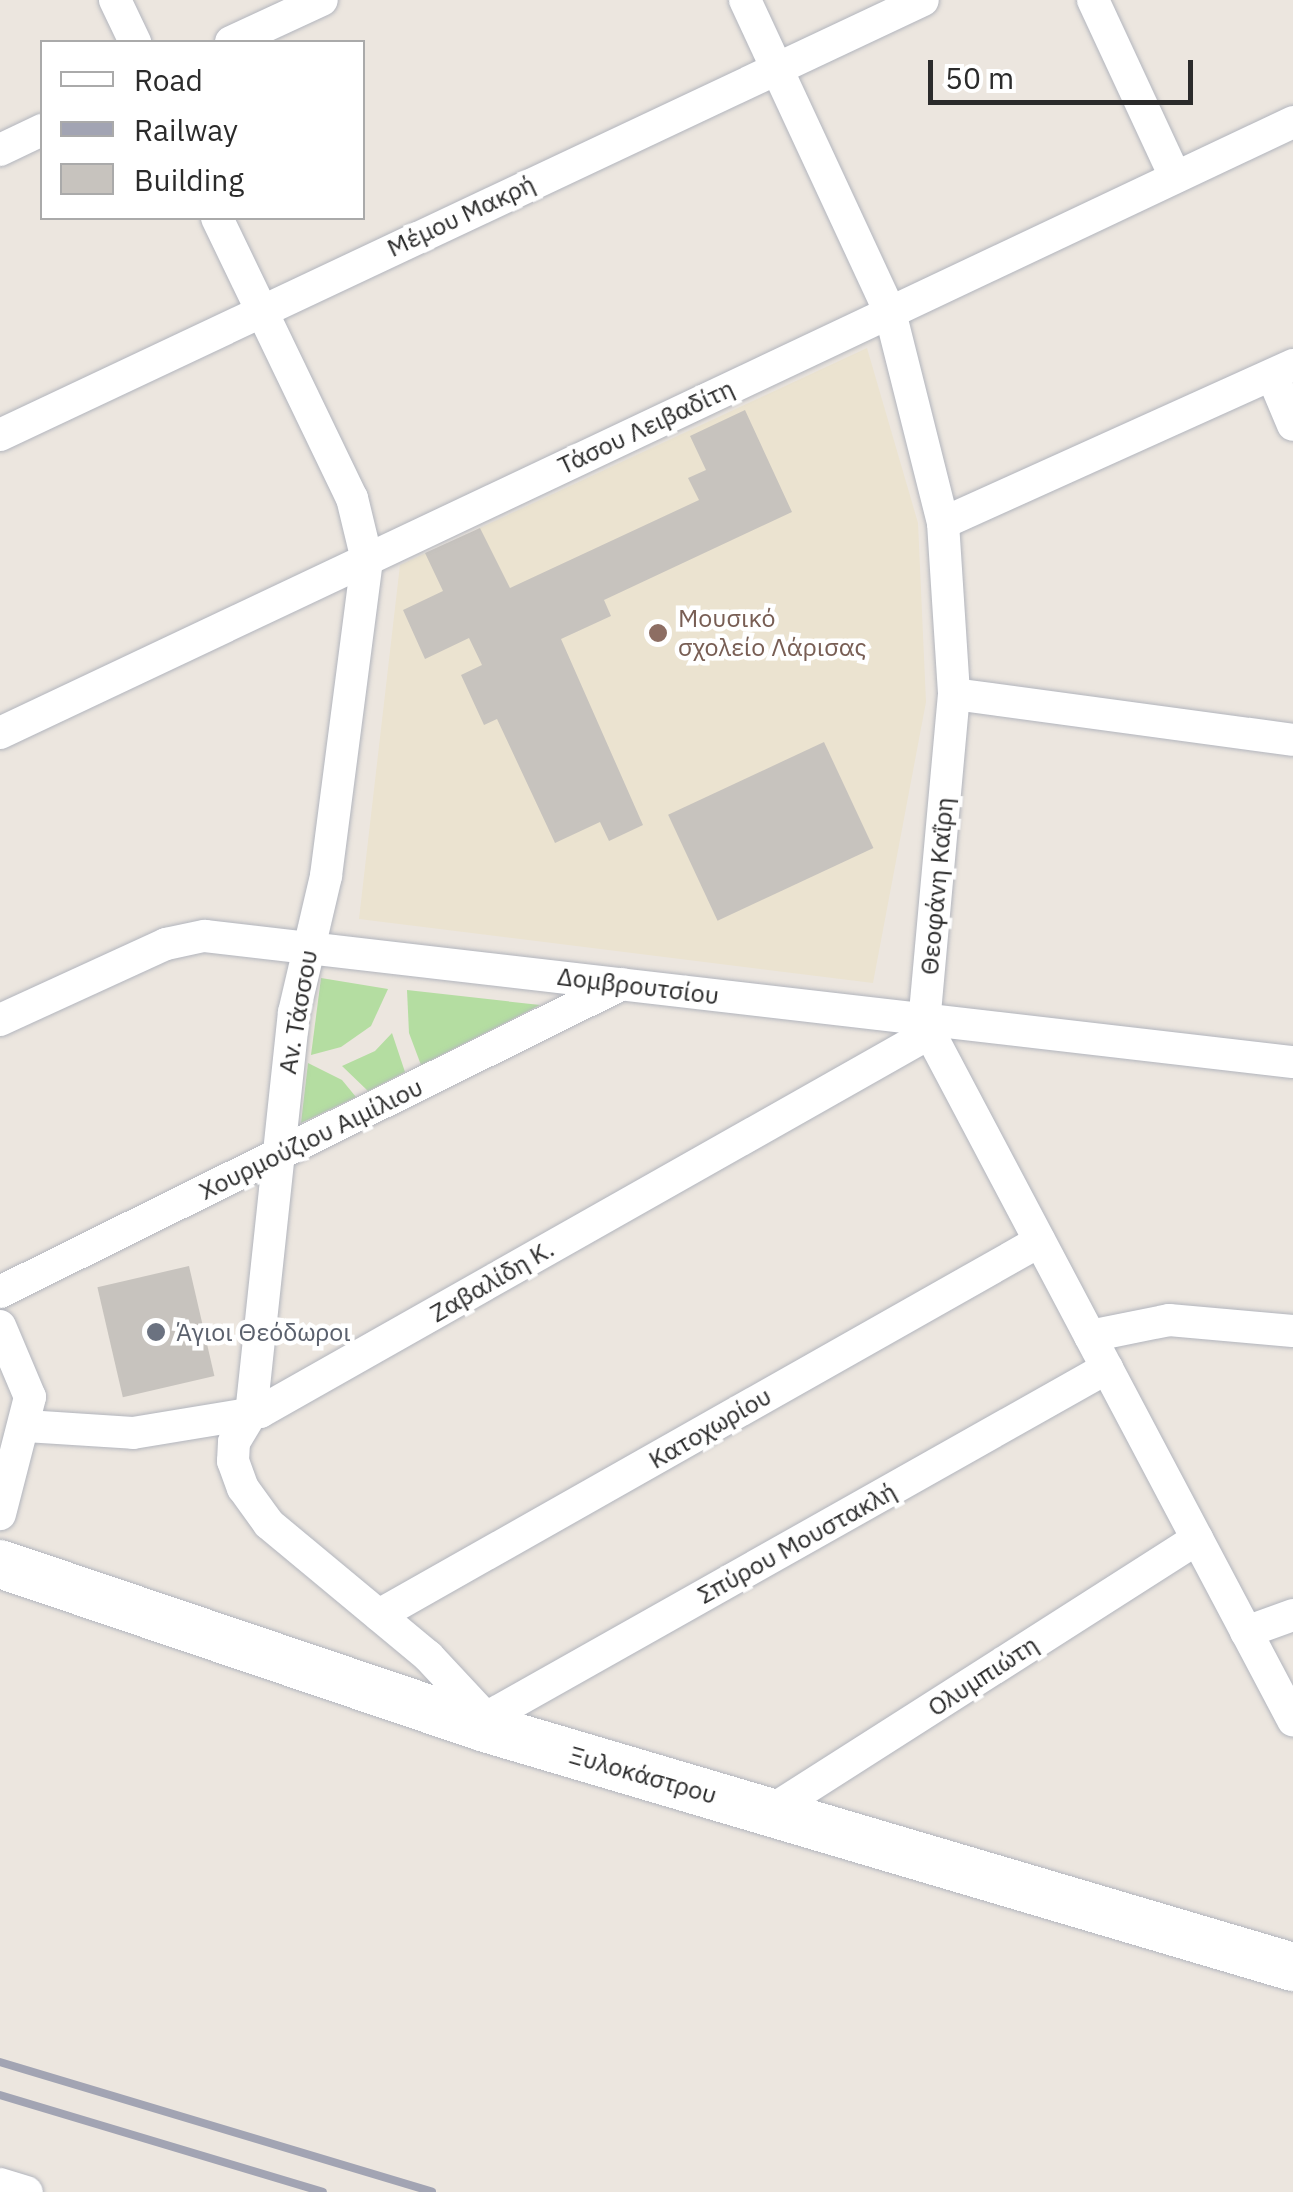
<!DOCTYPE html>
<html>
<head>
<meta charset="utf-8">
<style>
	body { margin:0 }
	#map { position:relative; width:1293px; height:2192px; overflow:hidden; background:#ece6df; font-family:"IBM Plex Sans",sans-serif }
	div>[style] { position:absolute }
	[style*='--x'] { left:calc(var(--x)*1px); top:calc(var(--y)*1px); width:calc(var(--w)*1px); rotate:calc(var(--a)*1deg) }
	.education>* { inset:0; background:#ebe3d0 }
	.green>* { inset:0; background:#b4dda1 }
	.building>* { inset:0; background:#c7c3be; transform-origin:0 0 }
	.roads { filter:drop-shadow(0 0 2px #b2b5bd) drop-shadow(0 0 2px #b2b5bd) }
	.street>* { height:32px; margin:-16px; padding:0 16px; transform-origin:16px; border-radius:16px; background:#fff }
	.secondary>* { height:48px; margin:-24px; padding:0 24px; transform-origin:24px; border-radius:24px; background:#fff }
	.rail>* { height:8px; margin:-4px; padding:0 4px; transform-origin:4px; border-radius:4px; background:#a2a4b3 }
	.dots>* { width:28px; height:28px; translate:-50% -50%; box-sizing:border-box; border:5px solid #fff; border-radius:50% }
	span { translate:-50% -50%; white-space:nowrap; text-align:center; line-height:1.15; -webkit-text-stroke:9px #fff; paint-order:stroke }
	.street-label { font-size:25px; color:#2b2b2b }
	.education-label { font-size:25px; color:#785e54 }
	.left { translate:0 -50%; text-align:left }
	.worship-label { font-size:25px; color:#5b616d }
	.legend { position:absolute; left:40px; top:40px; width:325px; height:180px; box-sizing:border-box; background:#fff; border:2px solid #aaa; margin:0; padding:12px 18px; list-style:none; font-size:30px; color:#2b2b2b }
	.legend li { display:flex; align-items:center; gap:20px; height:50px }
	.legend b { width:50px; border:2px solid #aaa }
	.scale { position:absolute; left:928px; top:60px; width:265px; height:45px; box-sizing:border-box; border:5px solid #2b2b2b; border-top:0; padding-left:12px; font-size:30px; line-height:35px; white-space:nowrap; color:#2b2b2b; -webkit-text-stroke:8px #fff; paint-order:stroke }
</style>
</head>
<body>
<div id="map">
	<div class="education">
		<div style="clip-path:polygon(867px 348px,918px 523px,926px 702px,873px 983px,359px 919px,400px 565px)"></div>
	</div>
	<div class="green">
		<div style="clip-path:polygon(321px 978px,388px 989px,371px 1026px,341px 1047px,311px 1055px)"></div>
		<div style="clip-path:polygon(407px 990px,540px 1005px,421px 1065px,409px 1033px)"></div>
		<div style="clip-path:polygon(392px 1033px,405px 1072px,368px 1091px,342px 1066px,375px 1051px)"></div>
		<div style="clip-path:polygon(308px 1063px,342px 1080px,356px 1097px,301px 1123px)"></div>
	</div>
	<div class="building">
		<div style="clip-path:polygon(745px 410px,792px 512px,604px 600px,611px 616px,561px 639px,643px 825px,609px 841px,600px 822px,555px 843px,497px 719px,484px 725px,461px 675px,482px 665px,469px 638px,425px 659px,403px 610px,443px 591px,425px 553px,480px 528px,510px 588px,699px 500px,688px 478px,706px 470px,690px 436px)"></div>
		<div style="left:824px;top:742px;width:117px;height:172px;rotate:65deg"></div>
		<div style="left:189px;top:1266px;width:113px;height:94px;rotate:77deg"></div>
	</div>
	<div class="roads">
		<div class="street">
			<div style="--x:115;--y:0;--w:47;--a:64.5"></div>
			<div style="--x:745;--y:0;--w:344;--a:65.1"></div>
			<div style="--x:890;--y:312;--w:218;--a:75.9"></div>
			<div style="--x:943;--y:523;--w:171;--a:86.3"></div>
			<div style="--x:954;--y:694;--w:329;--a:95.2"></div>
			<div style="--x:924;--y:1022;--w:790;--a:62.14"></div>
			<div style="--x:1093;--y:0;--w:195;--a:65.1"></div>
			<div style="--x:231;--y:42;--w:100;--a:-24.8"></div>
			<div style="--x:0;--y:150;--w:47;--a:-25.5"></div>
			<div style="--x:217;--y:218;--w:311;--a:64.3"></div>
			<div style="--x:352;--y:498;--w:64;--a:76.4"></div>
			<div style="--x:367;--y:560;--w:319;--a:97.4"></div>
			<div style="--x:326;--y:876;--w:140;--a:103.2"></div>
			<div style="--x:294;--y:1012;--w:404;--a:96.1"></div>
			<div style="--x:251;--y:1414;--w:33;--a:121"></div>
			<div style="--x:234;--y:1442;--w:19;--a:93"></div>
			<div style="--x:233;--y:1461;--w:29;--a:70"></div>
			<div style="--x:243;--y:1488;--w:44;--a:54.2"></div>
			<div style="--x:269;--y:1524;--w:207;--a:39.7"></div>
			<div style="--x:428;--y:1656;--w:85;--a:46.9"></div>
			<div style="--x:486;--y:1718;--w:10;--a:96"></div>
			<div style="--x:1272;--y:375;--w:54;--a:67.2"></div>
			<div style="--x:0;--y:435;--w:1020;--a:-25.23"></div>
			<div style="--x:943;--y:523;--w:384;--a:-24.3"></div>
			<div style="--x:954;--y:694;--w:342;--a:7.7"></div>
			<div style="--x:0;--y:733;--w:1430;--a:-25.29"></div>
			<div style="--x:0;--y:1020;--w:183;--a:-24.6"></div>
			<div style="--x:166;--y:944;--w:40;--a:-12"></div>
			<div style="--x:205;--y:936;--w:1095;--a:6.61"></div>
			<div style="--x:0;--y:1292;--w:694;--a:-26.34"></div>
			<div style="--x:0;--y:1326;--w:77;--a:67.1"></div>
			<div style="--x:30;--y:1397;--w:121;--a:104.4"></div>
			<div style="--x:1090;--y:1336;--w:81;--a:-11.4"></div>
			<div style="--x:1169;--y:1320;--w:124;--a:5.1"></div>
			<div style="--x:26;--y:1426;--w:107;--a:3.7"></div>
			<div style="--x:133;--y:1433;--w:129;--a:-9.4"></div>
			<div style="--x:260;--y:1412;--w:770;--a:-29.5"></div>
			<div style="--x:379;--y:1615;--w:759;--a:-29.5"></div>
			<div style="--x:1246;--y:1632;--w:50;--a:-19.9"></div>
			<div style="--x:486;--y:1718;--w:713;--a:-29.41"></div>
			<div style="--x:769;--y:1812;--w:508;--a:-32.53"></div>
			<div style="--x:0;--y:2184;--w:28;--a:17"></div>
		</div>
		<div class="secondary">
			<div style="--x:0;--y:1564;--w:512;--a:18.68"></div>
			<div style="--x:485;--y:1728;--w:843;--a:16.48"></div>
		</div>
	</div>
	<div class="rail">
		<div style="--x:0;--y:2062;--w:451;--a:16.7"></div>
		<div style="--x:0;--y:2095;--w:337;--a:16.7"></div>
	</div>
	<div class="dots">
		<div style="left:658px;top:633px;background:#8d6e63"></div>
		<div style="left:156px;top:1332px;background:#6b7280"></div>
	</div>
	<div class="street-label">
		<span style="left:461px;top:216px;rotate:-25deg">Μέμου Μακρή</span>
		<span style="left:646px;top:427px;rotate:-25deg">Τάσου Λειβαδίτη</span>
		<span style="left:937px;top:886px;rotate:-85deg">Θεοφάνη Καΐρη</span>
		<span style="left:638px;top:986px;rotate:7deg">Δομβρουτσίου</span>
		<span style="left:298px;top:1012px;rotate:-80deg">Αν. Τάσσου</span>
		<span style="left:311px;top:1139px;rotate:-26deg">Χουρμούζιου Αιμίλιου</span>
		<span style="left:492px;top:1281px;rotate:-30deg">Ζαβαλίδη Κ.</span>
		<span style="left:710px;top:1428px;rotate:-30deg">Κατοχωρίου</span>
		<span style="left:797px;top:1543px;rotate:-29deg">Σπύρου Μουστακλή</span>
		<span style="left:983px;top:1676px;rotate:-33deg">Ολυμπιώτη</span>
		<span style="left:643px;top:1775px;rotate:16deg">Ξυλοκάστρου</span>
	</div>
	<div class="education-label">
		<span class="left" style="left:678px;top:633px">Μουσικό<br>σχολείο Λάρισας</span>
	</div>
	<div class="worship-label">
		<span class="left" style="left:176px;top:1332px">Άγιοι Θεόδωροι</span>
	</div>
	<ul class="legend">
	<li><b style="height:12px;background:#fff"></b>Road</li>
	<li><b style="height:12px;background:#a2a4b3"></b>Railway</li>
	<li><b style="height:28px;background:#c7c3be"></b>Building</li>
	</ul>
	<div class="scale">50 m</div>
</div>
</body>
</html>
